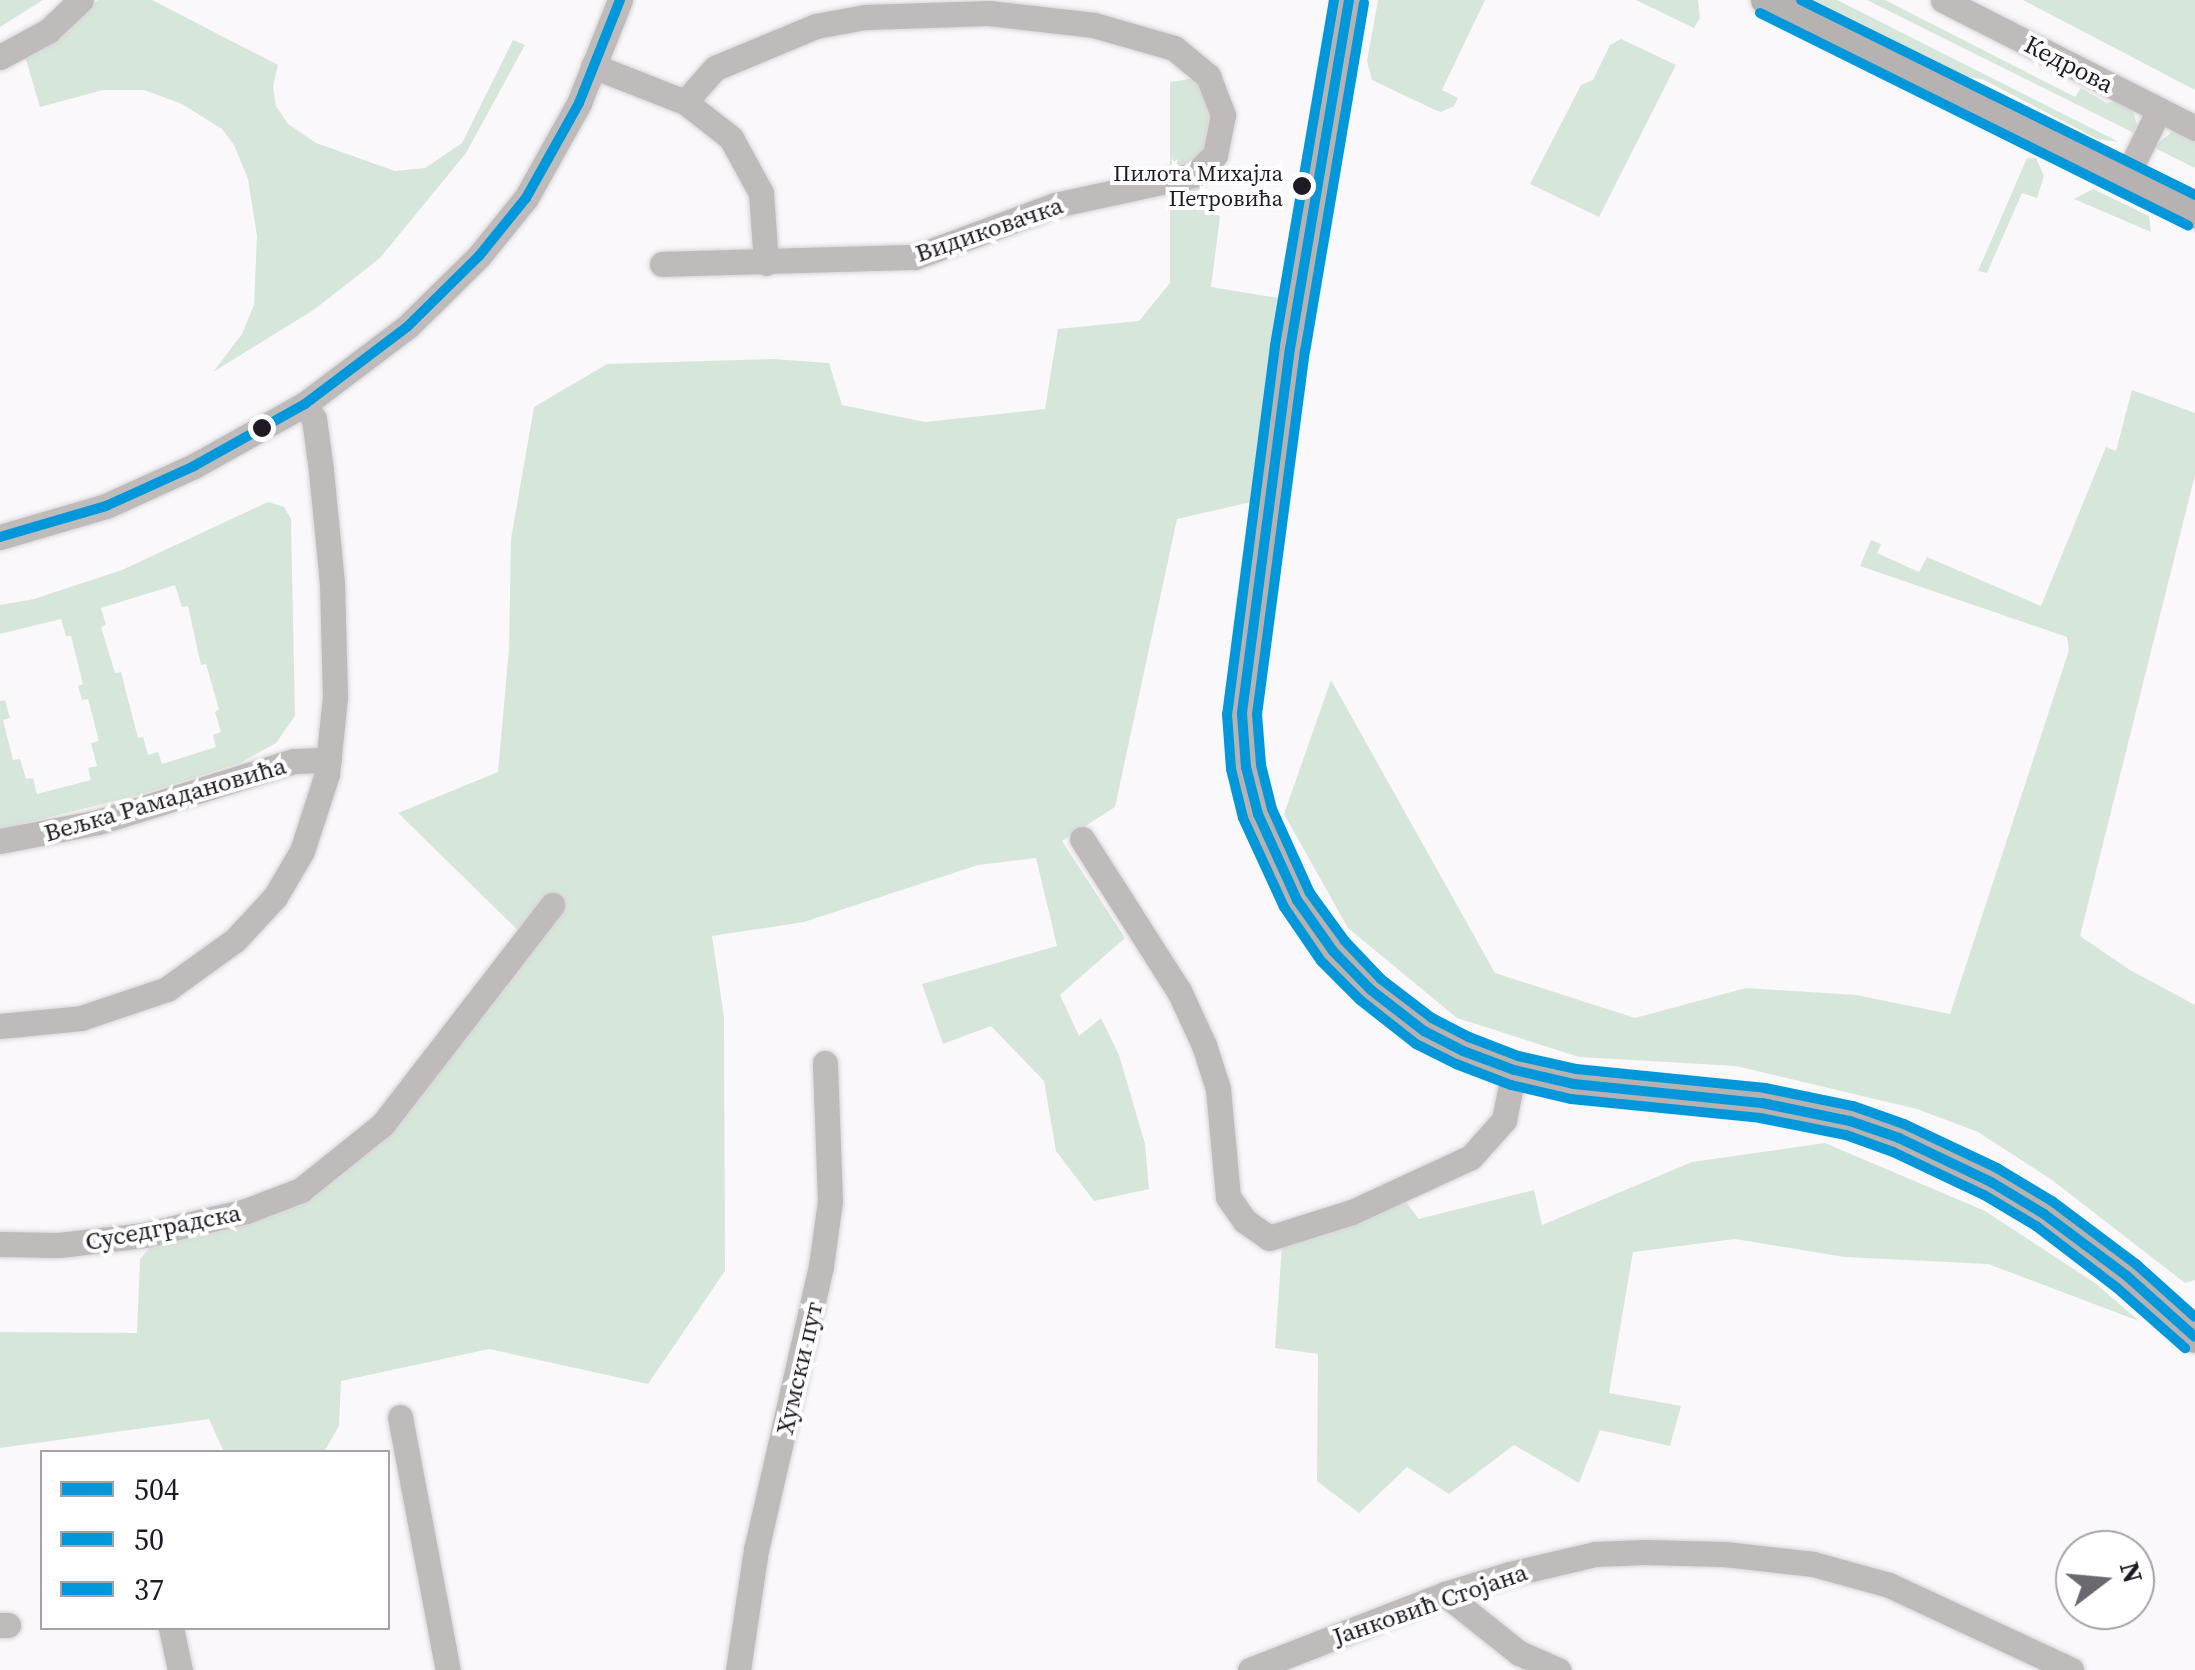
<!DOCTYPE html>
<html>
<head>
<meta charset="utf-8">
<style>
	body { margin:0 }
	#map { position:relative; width:2195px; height:1670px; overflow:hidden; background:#faf8fb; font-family:"Source Serif 4",serif }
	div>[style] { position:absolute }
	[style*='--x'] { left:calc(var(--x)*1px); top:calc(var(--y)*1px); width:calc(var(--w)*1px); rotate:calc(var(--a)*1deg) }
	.green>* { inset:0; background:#d7e6db }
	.roads { filter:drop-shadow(0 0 2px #d7d5d8) drop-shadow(0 0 2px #d7d5d8) }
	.minor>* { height:25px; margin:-12.5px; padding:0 12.5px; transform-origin:12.5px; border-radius:12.5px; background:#bebbba }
	.major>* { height:32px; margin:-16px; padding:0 16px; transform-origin:16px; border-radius:16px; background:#b6b2b2 }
	.bus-1>* { height:10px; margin:-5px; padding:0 5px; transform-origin:5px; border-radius:5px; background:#0098da }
	.bus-2>* { height:10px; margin:-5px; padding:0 5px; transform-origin:5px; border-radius:5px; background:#0098da }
	.bus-3>* { height:10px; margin:-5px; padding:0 5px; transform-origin:5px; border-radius:5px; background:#0098da }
	.dots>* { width:28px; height:28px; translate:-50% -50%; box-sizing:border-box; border:5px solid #fff; border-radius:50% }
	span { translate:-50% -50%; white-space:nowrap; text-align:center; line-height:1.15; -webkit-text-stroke:8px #fff; paint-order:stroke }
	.bus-label { font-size:22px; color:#1f1a24 }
	.right { translate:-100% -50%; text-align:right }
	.street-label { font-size:25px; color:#1f1a24 }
	.legend { position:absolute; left:40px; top:1450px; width:350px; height:180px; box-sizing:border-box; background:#fff; border:2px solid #a5a3a7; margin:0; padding:12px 18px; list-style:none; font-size:30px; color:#1f1a24 }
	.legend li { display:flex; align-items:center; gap:20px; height:50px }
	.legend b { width:50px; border:2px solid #a5a3a7 }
	.north { position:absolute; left:2055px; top:1530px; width:100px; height:100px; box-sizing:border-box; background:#fff; border:2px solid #a5a3a7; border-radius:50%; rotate:74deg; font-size:28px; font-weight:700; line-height:40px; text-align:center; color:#1f1a24 }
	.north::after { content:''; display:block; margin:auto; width:35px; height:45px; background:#6c686f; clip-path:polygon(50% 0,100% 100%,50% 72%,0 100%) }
</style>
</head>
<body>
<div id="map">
	<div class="green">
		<div style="clip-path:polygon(0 0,43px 0,0 27px)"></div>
		<div style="clip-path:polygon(98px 0,152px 0,278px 65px,273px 87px,276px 106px,288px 124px,316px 143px,395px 171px,425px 168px,462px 143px,513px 40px,525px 45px,466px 153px,380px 258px,315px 309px,213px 372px,242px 334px,254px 305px,257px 236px,248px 179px,234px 145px,222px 129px,182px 104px,144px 90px,103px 90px,40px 107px,24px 53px,79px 17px)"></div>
		<div style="clip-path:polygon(1378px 0,1485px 0,1442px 90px,1458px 98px,1454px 106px,1441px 112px,1433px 109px,1372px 80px,1367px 61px)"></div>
		<div style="clip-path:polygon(1636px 0,1698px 0,1700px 18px,1694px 28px)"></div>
		<div style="clip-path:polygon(1806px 0,1837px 0,2119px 142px,2097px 139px,1984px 80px,1954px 74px)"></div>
		<div style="clip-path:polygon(1867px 0,1885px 0,2075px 97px,2081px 88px,2107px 103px,2118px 101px,2132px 107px,2137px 125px,2134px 133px)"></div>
		<div style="clip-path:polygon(2023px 0,2195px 0,2195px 90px)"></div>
		<div style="clip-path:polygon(1621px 39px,1676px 65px,1599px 217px,1530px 184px,1581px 85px,1593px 80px,1610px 45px)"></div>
		<div style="clip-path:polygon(1208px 76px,1223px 115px,1195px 175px,1220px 217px,1211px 287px,1297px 301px,1269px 498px,1177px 519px,1115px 807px,1062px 841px,1125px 938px,1060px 995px,1079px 1036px,1101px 1018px,1119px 1055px,1145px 1144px,1149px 1189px,1094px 1201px,1056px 1151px,1044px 1081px,991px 1026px,943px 1044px,922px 984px,1057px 946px,1036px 858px,978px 865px,804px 922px,712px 936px,724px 1017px,725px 1271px,648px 1384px,489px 1349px,341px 1381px,339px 1426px,324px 1452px,224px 1452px,209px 1419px,0 1448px,0 1332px,137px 1333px,140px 1259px,164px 1231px,301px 1190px,383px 1124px,526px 938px,398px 813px,498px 772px,509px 649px,511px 539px,534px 407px,607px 364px,773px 359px,829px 363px,842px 405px,925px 422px,1045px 409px,1058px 329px,1139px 321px,1170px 283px,1170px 82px)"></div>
		<div style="clip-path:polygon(2176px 129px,2195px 138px,2195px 168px,2153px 147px)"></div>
		<div style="clip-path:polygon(2027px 158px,2036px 158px,2044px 176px,2037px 198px,2022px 193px,1987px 273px,1978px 271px)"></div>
		<div style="clip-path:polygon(2093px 189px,2149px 216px,2151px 232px,2074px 199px)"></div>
		<div style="clip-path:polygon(2132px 390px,2195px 413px,2195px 475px,2080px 936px,2130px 970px,2195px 1005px,2195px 1280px,2185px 1283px,2052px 1180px,1978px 1132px,1917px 1109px,1736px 1066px,1579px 1057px,1457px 1018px,1348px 928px,1284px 814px,1331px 680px,1495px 973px,1635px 1018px,1746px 988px,1856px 995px,1950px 1014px,2069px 650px,2067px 637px,1860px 566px,1871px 540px,1881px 544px,1877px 553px,1919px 572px,1927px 557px,2041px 606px,2106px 447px,2116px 451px)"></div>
		<div style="clip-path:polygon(evenodd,268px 502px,284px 507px,291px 519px,295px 716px,276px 743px,240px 763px,140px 795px,0 829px,0 701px,5px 700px,10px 718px,3px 720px,13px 760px,20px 759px,26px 779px,33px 778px,37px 794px,91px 780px,88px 768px,97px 766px,91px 743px,99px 741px,88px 699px,82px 700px,78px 686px,83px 684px,71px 636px,66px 636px,61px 619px,0 634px,0 605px,34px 599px,122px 570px,268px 502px,175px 585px,182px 607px,188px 606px,201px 665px,206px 664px,219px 709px,215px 712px,221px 732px,213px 735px,216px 747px,162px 764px,158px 752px,148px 755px,143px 737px,138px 738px,121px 672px,115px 673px,101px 627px,106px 625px,101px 608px,175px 585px)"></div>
		<div style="clip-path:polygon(1825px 1143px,1985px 1211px,2095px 1283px,2139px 1321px,1988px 1264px,1844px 1257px,1735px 1239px,1633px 1252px,1609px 1393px,1681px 1406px,1670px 1446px,1600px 1430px,1579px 1483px,1514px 1445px,1449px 1494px,1407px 1467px,1359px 1513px,1317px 1481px,1318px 1354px,1275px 1348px,1282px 1245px,1399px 1193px,1419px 1219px,1534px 1190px,1542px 1225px,1692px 1162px)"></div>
	</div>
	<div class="roads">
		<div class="minor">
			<div style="--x:1943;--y:0;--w:283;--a:26.9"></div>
			<div style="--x:0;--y:57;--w:55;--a:-28.4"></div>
			<div style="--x:48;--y:31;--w:45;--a:-43.2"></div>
			<div style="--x:593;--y:66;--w:99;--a:21.4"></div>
			<div style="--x:685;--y:102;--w:58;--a:38"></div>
			<div style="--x:731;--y:138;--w:63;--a:61.4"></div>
			<div style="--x:761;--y:193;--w:70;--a:85.9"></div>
			<div style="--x:2126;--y:177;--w:75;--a:-63.8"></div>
			<div style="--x:662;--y:264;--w:253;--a:-1.6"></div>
			<div style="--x:915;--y:257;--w:149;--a:-20.4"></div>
			<div style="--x:1055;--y:205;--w:142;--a:-12.2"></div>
			<div style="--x:1194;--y:175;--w:29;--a:-44"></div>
			<div style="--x:1215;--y:155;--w:41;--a:-78.7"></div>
			<div style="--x:1223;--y:115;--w:42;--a:-111"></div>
			<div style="--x:1208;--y:76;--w:44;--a:-140.5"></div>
			<div style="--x:1174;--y:48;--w:83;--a:-164"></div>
			<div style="--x:1094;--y:25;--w:106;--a:-173.5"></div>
			<div style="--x:989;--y:13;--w:124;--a:178.2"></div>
			<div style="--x:865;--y:17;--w:50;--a:169.6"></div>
			<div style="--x:816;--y:26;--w:109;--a:157.4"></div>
			<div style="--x:715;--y:68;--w:45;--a:131.4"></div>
			<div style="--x:0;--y:537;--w:110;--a:-16.3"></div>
			<div style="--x:106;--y:506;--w:97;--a:-24.4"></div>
			<div style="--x:194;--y:466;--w:127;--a:-29.2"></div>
			<div style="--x:305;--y:404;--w:129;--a:-37.1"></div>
			<div style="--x:408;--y:326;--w:100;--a:-44.6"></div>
			<div style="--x:479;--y:256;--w:75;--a:-51"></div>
			<div style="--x:526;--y:198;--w:109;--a:-60.8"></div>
			<div style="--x:579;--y:103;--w:111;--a:-68.3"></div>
			<div style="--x:1082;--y:839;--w:180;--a:57.5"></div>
			<div style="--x:1179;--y:991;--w:60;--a:65.2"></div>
			<div style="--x:1204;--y:1045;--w:46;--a:72.3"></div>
			<div style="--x:1218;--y:1089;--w:108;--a:84.7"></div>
			<div style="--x:1228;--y:1197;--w:29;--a:55"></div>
			<div style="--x:1245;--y:1221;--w:29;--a:35"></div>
			<div style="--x:1269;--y:1238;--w:87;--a:-17.4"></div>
			<div style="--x:1352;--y:1212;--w:131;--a:-24.8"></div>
			<div style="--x:1471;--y:1157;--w:50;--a:-48.3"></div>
			<div style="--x:1504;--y:1120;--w:51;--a:-78.7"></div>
			<div style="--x:0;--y:841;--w:100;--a:-11"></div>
			<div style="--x:98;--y:822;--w:205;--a:-17.3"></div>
			<div style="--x:294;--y:761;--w:35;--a:-2"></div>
			<div style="--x:0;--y:1026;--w:81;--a:-5.6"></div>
			<div style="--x:81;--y:1018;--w:91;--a:-18.6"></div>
			<div style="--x:167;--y:989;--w:84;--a:-35.8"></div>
			<div style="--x:235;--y:940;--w:59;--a:-47.1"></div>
			<div style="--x:275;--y:897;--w:53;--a:-59.6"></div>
			<div style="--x:302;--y:851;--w:81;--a:-72"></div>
			<div style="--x:327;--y:774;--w:77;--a:-84.1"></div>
			<div style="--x:335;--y:697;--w:114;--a:-91.5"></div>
			<div style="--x:332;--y:583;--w:114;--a:-95.6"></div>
			<div style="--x:321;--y:470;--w:51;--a:-97.8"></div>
			<div style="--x:314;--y:419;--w:17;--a:-121"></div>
			<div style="--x:0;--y:1244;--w:59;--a:1"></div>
			<div style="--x:59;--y:1245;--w:86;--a:-6.7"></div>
			<div style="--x:144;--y:1235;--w:105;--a:-13.2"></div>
			<div style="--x:246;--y:1211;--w:59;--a:-20.9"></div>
			<div style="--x:301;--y:1190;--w:105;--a:-38.8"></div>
			<div style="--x:383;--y:1124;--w:277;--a:-52.3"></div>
			<div style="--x:400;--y:1417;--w:258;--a:79.3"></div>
			<div style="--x:1445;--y:1594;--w:95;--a:38.6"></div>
			<div style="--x:1519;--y:1653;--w:43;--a:23.6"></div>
			<div style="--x:0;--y:1625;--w:8;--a:0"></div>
			<div style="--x:171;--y:1628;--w:43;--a:77.9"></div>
			<div style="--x:738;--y:1670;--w:121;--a:-81.5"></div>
			<div style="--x:756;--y:1550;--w:291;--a:-77.1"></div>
			<div style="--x:821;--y:1266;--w:66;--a:-82.1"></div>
			<div style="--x:830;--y:1201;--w:138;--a:-92.1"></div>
			<div style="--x:1250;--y:1670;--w:209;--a:-21.3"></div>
			<div style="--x:1445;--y:1594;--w:68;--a:-17.1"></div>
			<div style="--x:1510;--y:1574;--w:87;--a:-13.2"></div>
			<div style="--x:1595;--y:1554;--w:50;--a:-2.3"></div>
			<div style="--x:1645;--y:1552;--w:79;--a:1.5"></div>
			<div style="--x:1724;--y:1554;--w:90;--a:6.4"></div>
			<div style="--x:1813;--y:1564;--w:79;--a:15.4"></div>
			<div style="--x:1889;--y:1585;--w:201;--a:25"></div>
		</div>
		<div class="major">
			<div style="--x:1349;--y:0;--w:353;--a:99.6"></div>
			<div style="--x:1290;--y:348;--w:369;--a:97.5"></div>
			<div style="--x:1242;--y:714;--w:53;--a:85.7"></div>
			<div style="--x:1246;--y:767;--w:49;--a:75.7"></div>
			<div style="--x:1258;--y:814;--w:94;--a:65.6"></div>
			<div style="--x:1297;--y:900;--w:62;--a:54.8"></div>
			<div style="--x:1333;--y:951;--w:54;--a:45.7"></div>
			<div style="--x:1371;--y:990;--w:67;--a:37.7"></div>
			<div style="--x:1424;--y:1031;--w:44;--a:27.1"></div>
			<div style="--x:1463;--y:1051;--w:54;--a:20.4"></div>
			<div style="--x:1514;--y:1070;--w:62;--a:13.1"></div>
			<div style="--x:1574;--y:1084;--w:189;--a:5.8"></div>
			<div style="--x:1762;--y:1103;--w:90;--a:11.6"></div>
			<div style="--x:1850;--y:1121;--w:52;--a:19.1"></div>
			<div style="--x:1899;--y:1138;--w:102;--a:25.6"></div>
			<div style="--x:1991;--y:1182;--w:62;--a:31.1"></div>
			<div style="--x:2044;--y:1214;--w:104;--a:36.8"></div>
			<div style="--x:2127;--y:1276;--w:91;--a:41.9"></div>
			<div style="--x:1767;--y:0;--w:478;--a:26.4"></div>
		</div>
	</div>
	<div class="bus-1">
		<div style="--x:1349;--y:0;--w:353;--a:99.6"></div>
		<div style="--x:1290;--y:348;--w:369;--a:97.5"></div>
		<div style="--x:1242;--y:714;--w:53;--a:85.7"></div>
		<div style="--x:1246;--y:767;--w:49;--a:75.7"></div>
		<div style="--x:1258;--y:814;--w:94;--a:65.6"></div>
		<div style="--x:1297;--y:900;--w:62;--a:54.8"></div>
		<div style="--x:1333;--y:951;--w:54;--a:45.7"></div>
		<div style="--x:1371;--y:990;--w:67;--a:37.7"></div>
		<div style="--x:1424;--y:1031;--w:44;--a:27.1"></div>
		<div style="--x:1463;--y:1051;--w:54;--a:20.4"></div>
		<div style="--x:1514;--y:1070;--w:62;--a:13.1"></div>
		<div style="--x:1574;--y:1084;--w:189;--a:5.8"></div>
		<div style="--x:1762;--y:1103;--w:90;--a:11.6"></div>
		<div style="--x:1850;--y:1121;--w:52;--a:19.1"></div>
		<div style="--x:1899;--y:1138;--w:102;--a:25.6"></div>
		<div style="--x:1991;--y:1182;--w:62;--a:31.1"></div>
		<div style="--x:2044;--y:1214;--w:104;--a:36.8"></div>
		<div style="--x:2127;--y:1276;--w:91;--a:41.9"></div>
		<div style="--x:0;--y:537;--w:110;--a:-16.3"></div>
		<div style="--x:106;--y:506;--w:97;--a:-24.4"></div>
		<div style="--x:194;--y:466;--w:127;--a:-29.2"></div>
		<div style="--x:305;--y:404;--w:129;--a:-37.1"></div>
		<div style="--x:408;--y:326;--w:100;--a:-44.6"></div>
		<div style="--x:479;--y:256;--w:75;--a:-51"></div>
		<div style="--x:526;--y:198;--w:109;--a:-60.8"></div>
		<div style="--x:579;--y:103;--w:111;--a:-68.3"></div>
	</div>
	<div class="bus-2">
		<div style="--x:1334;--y:0;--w:351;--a:99.7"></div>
		<div style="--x:1275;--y:346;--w:371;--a:97.4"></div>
		<div style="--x:1227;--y:714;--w:55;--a:85.8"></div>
		<div style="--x:1231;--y:769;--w:50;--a:76.2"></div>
		<div style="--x:1243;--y:818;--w:98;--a:65.3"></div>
		<div style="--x:1284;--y:907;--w:65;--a:55.6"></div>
		<div style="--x:1321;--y:961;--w:55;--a:45"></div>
		<div style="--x:1360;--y:1000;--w:71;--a:38.2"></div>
		<div style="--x:1416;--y:1044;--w:45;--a:26.6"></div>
		<div style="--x:1456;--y:1064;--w:59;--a:20.9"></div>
		<div style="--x:1511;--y:1085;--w:62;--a:13.1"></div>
		<div style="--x:1571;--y:1099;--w:190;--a:5.7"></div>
		<div style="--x:1760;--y:1118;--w:88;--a:11.2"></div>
		<div style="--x:1846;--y:1135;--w:50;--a:19.9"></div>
		<div style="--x:1893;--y:1152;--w:101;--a:25.3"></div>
		<div style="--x:1984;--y:1195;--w:61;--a:30.8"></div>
		<div style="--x:2036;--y:1226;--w:102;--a:37.4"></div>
		<div style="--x:2117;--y:1288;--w:91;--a:41.4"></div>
		<div style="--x:1760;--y:13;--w:478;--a:26.4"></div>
	</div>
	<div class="bus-3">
		<div style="--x:1801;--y:0;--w:440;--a:26.3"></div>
		<div style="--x:1364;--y:3;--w:352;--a:99.6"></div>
		<div style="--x:1305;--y:350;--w:367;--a:97.5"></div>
		<div style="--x:1257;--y:714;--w:51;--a:85.5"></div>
		<div style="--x:1261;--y:765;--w:45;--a:76"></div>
		<div style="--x:1272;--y:809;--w:92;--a:65.7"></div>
		<div style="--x:1310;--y:893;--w:59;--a:53.9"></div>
		<div style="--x:1345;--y:941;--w:52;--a:46.5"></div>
		<div style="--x:1381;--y:979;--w:64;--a:37.4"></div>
		<div style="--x:1432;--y:1018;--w:42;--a:27.2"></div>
		<div style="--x:1469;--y:1037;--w:53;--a:21.2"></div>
		<div style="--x:1518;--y:1056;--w:59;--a:12.6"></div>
		<div style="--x:1576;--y:1069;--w:190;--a:5.7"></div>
		<div style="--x:1765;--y:1088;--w:90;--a:11.6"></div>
		<div style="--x:1853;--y:1106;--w:54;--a:19.4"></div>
		<div style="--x:1904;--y:1124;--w:103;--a:25.3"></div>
		<div style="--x:1997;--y:1168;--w:64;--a:31"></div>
		<div style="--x:2052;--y:1201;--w:105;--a:36.9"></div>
		<div style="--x:2136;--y:1264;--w:79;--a:41.9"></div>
	</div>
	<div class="dots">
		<div style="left:1302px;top:186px;background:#1f1a24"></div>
		<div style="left:262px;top:428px;background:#1f1a24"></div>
	</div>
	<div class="bus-label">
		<span class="right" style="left:1283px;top:186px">Пилота Михајла<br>Петровића</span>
	</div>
	<div class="street-label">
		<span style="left:2069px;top:64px;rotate:27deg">Кедрова</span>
		<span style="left:989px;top:229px;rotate:-19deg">Видиковачка</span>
		<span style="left:165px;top:799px;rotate:-16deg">Вељка Рамадановића</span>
		<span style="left:163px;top:1227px;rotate:-11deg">Суседградска</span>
		<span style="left:799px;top:1368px;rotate:-77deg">Хумски пут</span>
		<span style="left:1430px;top:1604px;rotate:-19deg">Јанковић Стојана</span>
	</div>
	<ul class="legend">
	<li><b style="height:12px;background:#0098da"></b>504</li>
	<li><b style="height:12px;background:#0098da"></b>50</li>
	<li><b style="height:12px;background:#0098da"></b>37</li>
	</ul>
	<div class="north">N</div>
</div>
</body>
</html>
